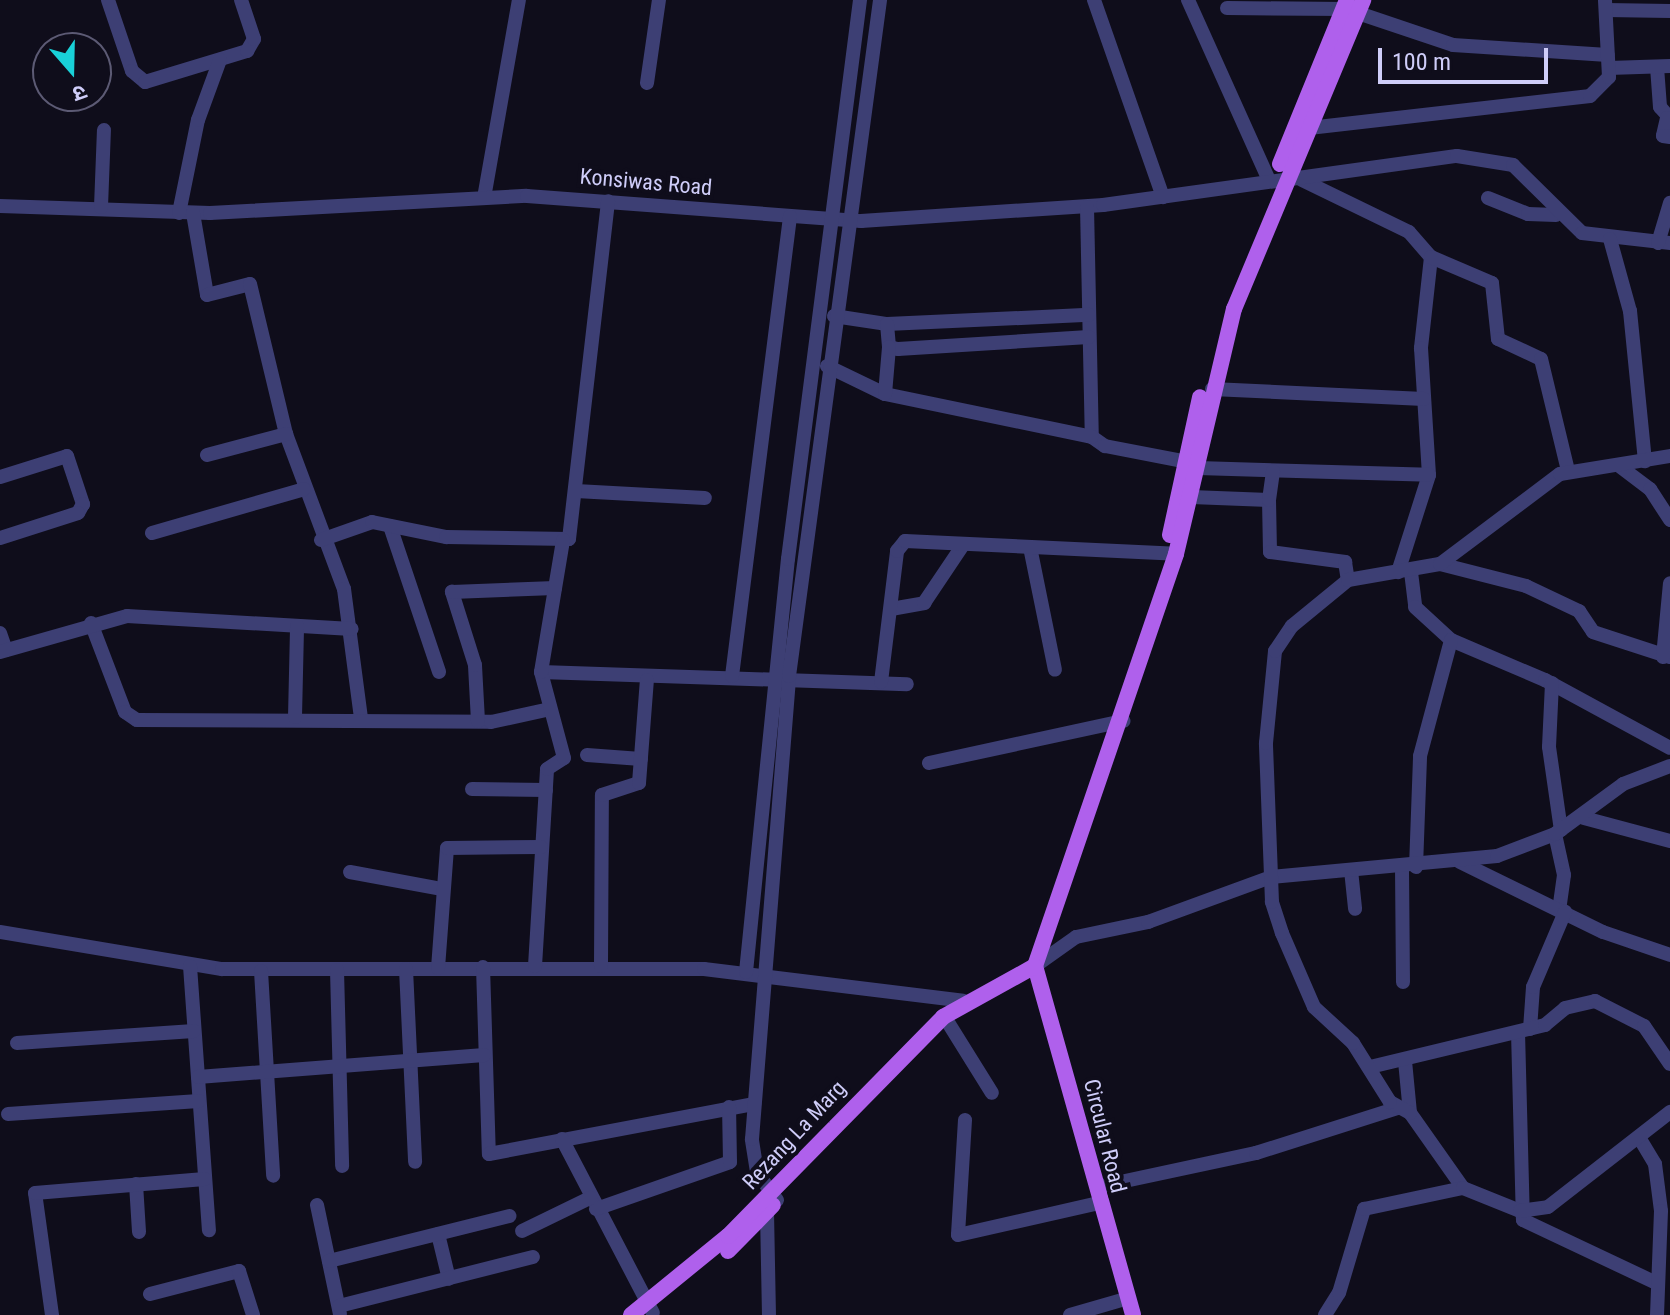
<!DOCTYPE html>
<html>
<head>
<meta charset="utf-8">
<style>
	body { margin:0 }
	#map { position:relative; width:1670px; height:1315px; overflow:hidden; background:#0f0d1b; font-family:"Roboto Condensed","Noto Sans Devanagari",sans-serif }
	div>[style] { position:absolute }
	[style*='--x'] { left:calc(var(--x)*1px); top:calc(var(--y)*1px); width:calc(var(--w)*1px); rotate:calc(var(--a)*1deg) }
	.minor>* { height:14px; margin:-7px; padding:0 7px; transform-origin:7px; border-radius:7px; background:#3d3f74 }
	.major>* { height:16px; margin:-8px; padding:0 8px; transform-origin:8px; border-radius:8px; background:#af60ec }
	span { translate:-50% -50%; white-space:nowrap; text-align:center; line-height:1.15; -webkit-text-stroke:8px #0f0d1b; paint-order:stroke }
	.street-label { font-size:22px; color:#cfcdf9 }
	.north { position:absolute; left:32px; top:32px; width:80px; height:80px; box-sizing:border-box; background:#0f0d1b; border:2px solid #5c5a74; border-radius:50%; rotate:160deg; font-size:22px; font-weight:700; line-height:32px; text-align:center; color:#cfcdf9 }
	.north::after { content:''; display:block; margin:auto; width:28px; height:36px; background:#19d1d8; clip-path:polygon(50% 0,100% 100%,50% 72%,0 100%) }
	.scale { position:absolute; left:1378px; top:48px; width:170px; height:36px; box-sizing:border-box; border:4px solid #cfcdf9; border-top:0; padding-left:10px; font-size:24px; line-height:28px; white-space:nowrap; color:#cfcdf9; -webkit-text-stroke:6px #0f0d1b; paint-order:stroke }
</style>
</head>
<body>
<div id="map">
	<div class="minor">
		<div style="--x:108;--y:0;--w:75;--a:71.3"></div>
		<div style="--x:132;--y:71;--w:17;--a:40"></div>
		<div style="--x:145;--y:82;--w:107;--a:-16.9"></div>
		<div style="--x:247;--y:51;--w:14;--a:-60"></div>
		<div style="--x:254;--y:39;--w:41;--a:-108.4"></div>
		<div style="--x:1094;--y:0;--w:209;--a:70.7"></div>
		<div style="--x:1188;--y:0;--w:195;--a:65.8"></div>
		<div style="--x:1227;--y:8;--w:117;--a:0.5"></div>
		<div style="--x:1606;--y:10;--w:64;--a:0.9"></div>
		<div style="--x:1358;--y:13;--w:100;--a:18.6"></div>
		<div style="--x:1453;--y:45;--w:155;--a:3.7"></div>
		<div style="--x:1657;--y:67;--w:40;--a:85.7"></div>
		<div style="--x:1660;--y:107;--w:15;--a:48"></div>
		<div style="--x:1609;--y:68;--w:61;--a:-1.9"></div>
		<div style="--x:647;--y:83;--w:84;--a:-81.8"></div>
		<div style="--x:1667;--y:118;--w:18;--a:103"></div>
		<div style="--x:1663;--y:136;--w:7;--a:8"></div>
		<div style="--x:1309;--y:128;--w:283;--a:-6.5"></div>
		<div style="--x:1590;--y:96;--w:27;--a:-45"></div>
		<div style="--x:1609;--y:77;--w:77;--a:-93"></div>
		<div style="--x:1302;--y:180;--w:119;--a:25.9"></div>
		<div style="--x:1409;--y:232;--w:33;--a:49"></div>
		<div style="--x:1431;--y:257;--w:92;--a:96.3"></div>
		<div style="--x:1421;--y:348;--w:127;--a:86.4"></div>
		<div style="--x:1429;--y:475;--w:102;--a:107.7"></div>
		<div style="--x:484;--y:198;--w:201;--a:-80"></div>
		<div style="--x:1488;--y:198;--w:43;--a:21.8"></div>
		<div style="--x:1528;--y:214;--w:28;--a:2"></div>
		<div style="--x:0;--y:206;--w:210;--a:1.9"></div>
		<div style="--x:210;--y:213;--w:317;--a:-3.1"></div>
		<div style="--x:527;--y:196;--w:335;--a:4.3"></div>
		<div style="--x:861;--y:221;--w:243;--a:-3.8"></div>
		<div style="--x:1103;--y:205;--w:357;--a:-7.9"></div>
		<div style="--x:1457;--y:156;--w:57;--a:9.1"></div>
		<div style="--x:1513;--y:165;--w:97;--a:44.6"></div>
		<div style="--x:1582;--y:233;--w:89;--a:6.5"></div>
		<div style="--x:101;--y:207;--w:77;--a:-87.8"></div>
		<div style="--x:1087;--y:207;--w:230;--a:88.8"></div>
		<div style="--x:1092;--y:437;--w:16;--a:35"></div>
		<div style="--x:1105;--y:446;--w:85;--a:10.9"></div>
		<div style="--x:179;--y:213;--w:95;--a:-78.5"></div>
		<div style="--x:198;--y:120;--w:64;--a:-69.9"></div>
		<div style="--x:193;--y:213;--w:83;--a:80.3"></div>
		<div style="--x:207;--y:295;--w:44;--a:-14.3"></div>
		<div style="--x:250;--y:284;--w:154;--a:76.5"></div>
		<div style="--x:286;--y:434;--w:165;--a:69.5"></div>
		<div style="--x:344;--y:589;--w:131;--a:82.5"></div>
		<div style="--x:1610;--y:239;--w:75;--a:74.5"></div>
		<div style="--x:1630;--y:311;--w:151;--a:84.3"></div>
		<div style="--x:1658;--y:243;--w:42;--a:-73.3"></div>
		<div style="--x:1431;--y:257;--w:66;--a:23.1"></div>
		<div style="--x:1492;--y:283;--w:56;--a:83.9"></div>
		<div style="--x:1498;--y:339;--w:47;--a:24.9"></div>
		<div style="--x:1541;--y:359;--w:115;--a:76.4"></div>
		<div style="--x:834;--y:316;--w:54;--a:8.6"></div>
		<div style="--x:887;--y:324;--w:202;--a:-2.6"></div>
		<div style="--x:887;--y:324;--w:23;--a:85"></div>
		<div style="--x:889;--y:347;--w:9;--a:13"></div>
		<div style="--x:898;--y:349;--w:191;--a:-3.6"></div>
		<div style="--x:827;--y:366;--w:64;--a:25.8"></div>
		<div style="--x:885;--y:394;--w:211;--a:11.7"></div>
		<div style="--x:1212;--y:389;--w:212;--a:2.7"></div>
		<div style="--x:885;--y:394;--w:47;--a:-85.1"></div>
		<div style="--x:207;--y:455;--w:82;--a:-14.9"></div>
		<div style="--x:1618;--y:465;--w:40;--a:37"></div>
		<div style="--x:1650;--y:489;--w:37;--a:57"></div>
		<div style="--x:1198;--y:468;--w:231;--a:1.7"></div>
		<div style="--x:0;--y:477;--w:70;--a:-17.4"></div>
		<div style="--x:67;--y:456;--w:51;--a:71.6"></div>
		<div style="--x:83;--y:504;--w:10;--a:119"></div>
		<div style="--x:78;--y:513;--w:82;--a:162.2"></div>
		<div style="--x:576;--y:491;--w:129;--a:3.1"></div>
		<div style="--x:1191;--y:497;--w:78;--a:2.2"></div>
		<div style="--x:1269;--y:500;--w:52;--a:88.9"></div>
		<div style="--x:1270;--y:552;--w:76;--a:7.6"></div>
		<div style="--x:1345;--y:562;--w:18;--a:81"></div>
		<div style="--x:1269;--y:500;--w:29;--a:-82"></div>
		<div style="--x:390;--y:526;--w:154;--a:71.4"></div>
		<div style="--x:152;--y:533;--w:158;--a:-16.1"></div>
		<div style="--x:321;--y:540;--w:54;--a:-19.4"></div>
		<div style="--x:372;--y:522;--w:76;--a:11.5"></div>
		<div style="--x:446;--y:537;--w:123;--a:0.9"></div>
		<div style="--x:569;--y:539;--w:340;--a:-83.4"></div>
		<div style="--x:1031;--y:552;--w:120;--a:78.5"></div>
		<div style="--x:1440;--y:564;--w:89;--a:14.3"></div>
		<div style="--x:1526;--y:586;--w:59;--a:25.3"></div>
		<div style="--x:1579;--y:611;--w:25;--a:56"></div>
		<div style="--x:1593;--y:632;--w:81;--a:18"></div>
		<div style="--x:1411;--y:572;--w:35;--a:83"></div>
		<div style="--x:1415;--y:607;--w:49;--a:42.5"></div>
		<div style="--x:1451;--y:640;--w:102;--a:23.1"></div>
		<div style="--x:1545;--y:680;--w:142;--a:28.5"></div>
		<div style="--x:891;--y:609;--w:34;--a:-10"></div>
		<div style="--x:924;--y:603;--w:70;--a:-56.1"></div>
		<div style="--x:91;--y:623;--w:95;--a:69.1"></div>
		<div style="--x:125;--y:712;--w:14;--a:34"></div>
		<div style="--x:137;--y:720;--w:354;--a:0.3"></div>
		<div style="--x:491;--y:722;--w:60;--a:-12.4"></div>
		<div style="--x:0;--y:633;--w:18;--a:71"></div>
		<div style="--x:0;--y:652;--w:132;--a:-15.8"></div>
		<div style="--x:127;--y:616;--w:225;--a:3.3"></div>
		<div style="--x:1663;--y:657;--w:74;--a:-84.6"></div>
		<div style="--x:541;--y:672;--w:366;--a:1.9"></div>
		<div style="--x:732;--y:676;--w:463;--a:-82.8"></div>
		<div style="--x:881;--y:682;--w:132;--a:-83"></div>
		<div style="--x:897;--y:551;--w:13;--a:-51"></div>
		<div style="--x:905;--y:541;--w:271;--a:2.7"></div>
		<div style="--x:1552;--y:683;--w:64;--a:92.7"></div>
		<div style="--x:1549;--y:747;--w:84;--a:81.8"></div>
		<div style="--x:295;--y:717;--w:91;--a:-88.7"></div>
		<div style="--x:478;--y:721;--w:56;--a:-93.1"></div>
		<div style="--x:475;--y:665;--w:77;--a:-107.5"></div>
		<div style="--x:452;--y:592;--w:103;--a:-2.2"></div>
		<div style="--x:587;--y:755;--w:54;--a:4.2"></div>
		<div style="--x:929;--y:763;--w:199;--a:-12.2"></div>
		<div style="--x:472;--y:789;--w:74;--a:0.8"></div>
		<div style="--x:1584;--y:818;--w:89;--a:15"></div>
		<div style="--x:1555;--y:834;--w:42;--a:77.6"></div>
		<div style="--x:1564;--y:875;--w:35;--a:98"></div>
		<div style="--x:1460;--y:862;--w:159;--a:26.1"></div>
		<div style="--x:1603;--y:932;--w:71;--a:18.9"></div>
		<div style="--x:1416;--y:867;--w:111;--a:-87.9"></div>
		<div style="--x:1420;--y:756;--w:120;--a:-75"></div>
		<div style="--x:1402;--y:869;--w:113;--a:89.5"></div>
		<div style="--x:1351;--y:870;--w:39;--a:84"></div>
		<div style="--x:350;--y:872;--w:94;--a:10.5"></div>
		<div style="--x:0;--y:932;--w:225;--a:9.5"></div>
		<div style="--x:222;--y:969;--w:482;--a:0"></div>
		<div style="--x:704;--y:969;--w:261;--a:7"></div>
		<div style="--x:190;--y:966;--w:265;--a:85.9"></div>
		<div style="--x:535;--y:966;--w:197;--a:-86.5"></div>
		<div style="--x:547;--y:769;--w:20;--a:-33"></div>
		<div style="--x:564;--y:758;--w:89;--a:-105"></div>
		<div style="--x:541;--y:672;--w:134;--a:-80.5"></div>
		<div style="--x:601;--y:966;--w:171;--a:-89.7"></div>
		<div style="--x:602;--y:795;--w:39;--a:-18"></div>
		<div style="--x:639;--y:783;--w:103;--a:-85.6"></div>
		<div style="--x:1035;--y:966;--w:50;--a:-35.3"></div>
		<div style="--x:1076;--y:937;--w:74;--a:-11.8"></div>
		<div style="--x:1148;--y:922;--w:131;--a:-20.1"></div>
		<div style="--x:1271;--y:877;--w:227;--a:-5.3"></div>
		<div style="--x:1497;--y:856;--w:62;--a:-20.8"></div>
		<div style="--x:1555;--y:834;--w:84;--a:-36.3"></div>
		<div style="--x:1623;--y:784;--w:50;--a:-21"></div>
		<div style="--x:483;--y:967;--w:187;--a:88.2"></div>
		<div style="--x:489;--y:1154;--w:270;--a:-10.7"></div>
		<div style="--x:438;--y:968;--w:120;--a:-85.7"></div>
		<div style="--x:447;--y:848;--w:94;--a:-0.6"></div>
		<div style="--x:406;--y:969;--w:193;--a:87.3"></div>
		<div style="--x:337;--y:970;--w:196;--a:88.5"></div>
		<div style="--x:261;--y:971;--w:205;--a:86.6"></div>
		<div style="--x:746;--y:972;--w:415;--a:-84.2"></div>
		<div style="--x:788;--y:559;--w:564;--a:-82.66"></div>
		<div style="--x:949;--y:1024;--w:81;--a:58.1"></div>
		<div style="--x:1530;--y:1029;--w:42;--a:-85.9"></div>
		<div style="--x:1533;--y:987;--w:82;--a:-66.9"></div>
		<div style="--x:1518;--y:1032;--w:188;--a:88.5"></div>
		<div style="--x:1523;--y:1220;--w:145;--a:25.3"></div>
		<div style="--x:17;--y:1043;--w:177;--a:-3.9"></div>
		<div style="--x:1405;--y:1061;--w:52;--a:84.5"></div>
		<div style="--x:1370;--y:1067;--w:180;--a:-13.5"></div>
		<div style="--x:1545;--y:1025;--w:26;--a:-40"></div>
		<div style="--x:1565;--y:1008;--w:31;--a:-13"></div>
		<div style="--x:1595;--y:1001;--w:55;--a:27"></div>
		<div style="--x:1644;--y:1026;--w:46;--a:55.6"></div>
		<div style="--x:198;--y:1077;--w:287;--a:-4.4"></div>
		<div style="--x:8;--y:1114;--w:191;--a:-3.9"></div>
		<div style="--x:965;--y:1120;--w:115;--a:93.5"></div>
		<div style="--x:958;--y:1235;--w:145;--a:-12.8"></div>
		<div style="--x:562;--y:1139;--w:196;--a:62.4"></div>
		<div style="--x:1640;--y:1139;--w:29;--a:59"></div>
		<div style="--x:1655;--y:1164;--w:47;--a:82.7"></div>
		<div style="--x:1661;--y:1211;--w:104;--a:92.2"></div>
		<div style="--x:136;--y:1184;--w:48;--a:86.4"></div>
		<div style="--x:1097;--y:1187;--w:163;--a:-12.1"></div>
		<div style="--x:1256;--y:1153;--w:149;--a:-17.6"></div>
		<div style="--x:1463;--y:1188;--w:92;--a:-125.2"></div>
		<div style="--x:1410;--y:1113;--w:23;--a:-151"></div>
		<div style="--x:1390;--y:1102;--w:70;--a:-122.1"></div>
		<div style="--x:1353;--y:1043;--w:53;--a:-137.3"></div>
		<div style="--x:1314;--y:1007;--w:81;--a:-113.4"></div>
		<div style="--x:1282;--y:933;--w:33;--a:-108"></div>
		<div style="--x:1272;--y:902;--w:159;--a:-92.2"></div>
		<div style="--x:1266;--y:743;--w:92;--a:-84.4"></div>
		<div style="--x:1275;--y:651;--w:30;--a:-56"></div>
		<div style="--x:1292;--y:626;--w:72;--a:-39.4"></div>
		<div style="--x:1348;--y:580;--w:93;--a:-9.9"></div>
		<div style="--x:1440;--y:564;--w:150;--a:-36.9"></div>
		<div style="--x:1560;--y:474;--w:111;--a:-9.3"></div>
		<div style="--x:777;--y:1200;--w:34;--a:-126"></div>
		<div style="--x:757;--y:1172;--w:33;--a:-99"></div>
		<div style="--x:752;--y:1139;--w:464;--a:-85.4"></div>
		<div style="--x:789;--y:676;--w:682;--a:-82.33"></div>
		<div style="--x:317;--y:1205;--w:111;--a:78.1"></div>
		<div style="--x:596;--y:1209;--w:142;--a:-19.3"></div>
		<div style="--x:730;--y:1162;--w:55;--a:-91"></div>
		<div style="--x:767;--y:1212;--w:103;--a:88.9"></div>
		<div style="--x:522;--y:1231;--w:76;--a:-25.9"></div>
		<div style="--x:438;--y:1234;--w:46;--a:76.3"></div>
		<div style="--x:329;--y:1261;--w:186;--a:-14"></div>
		<div style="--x:150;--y:1294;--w:92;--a:-14.5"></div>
		<div style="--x:239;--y:1271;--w:46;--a:72.3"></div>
		<div style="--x:339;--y:1306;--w:200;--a:-14.2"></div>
		<div style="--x:52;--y:1315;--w:123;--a:-97.9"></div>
		<div style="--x:35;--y:1193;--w:170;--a:-4.7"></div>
		<div style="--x:1070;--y:1315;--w:57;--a:-16.2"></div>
		<div style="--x:1325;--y:1315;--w:26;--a:-58"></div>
		<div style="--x:1339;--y:1293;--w:88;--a:-73.4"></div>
		<div style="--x:1364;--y:1209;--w:101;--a:-12"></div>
		<div style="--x:1463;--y:1188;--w:61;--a:22"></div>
		<div style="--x:1520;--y:1211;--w:28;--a:-8"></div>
		<div style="--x:1548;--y:1207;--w:155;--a:-37.9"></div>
	</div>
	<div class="major">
		<div style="--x:1280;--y:164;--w:177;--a:-67.8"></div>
		<div style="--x:1170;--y:535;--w:141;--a:-77.7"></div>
		<div style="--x:1035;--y:966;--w:435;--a:-71.1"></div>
		<div style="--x:1176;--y:554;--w:252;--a:-76.7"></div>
		<div style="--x:1234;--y:309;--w:335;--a:-67.3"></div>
		<div style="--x:1035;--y:966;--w:362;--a:74.3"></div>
		<div style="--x:728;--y:1251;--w:64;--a:-45.6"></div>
		<div style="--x:631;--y:1315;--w:125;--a:-39.2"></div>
		<div style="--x:728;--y:1236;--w:307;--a:-45.5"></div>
		<div style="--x:943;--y:1017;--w:105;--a:-29"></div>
	</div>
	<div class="street-label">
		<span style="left:646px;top:182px;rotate:5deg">Konsiwas Road</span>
		<span style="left:794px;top:1135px;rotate:-47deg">Rezang La Marg</span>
		<span style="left:1105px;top:1136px;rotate:76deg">Circular Road</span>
	</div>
	<div class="north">उ</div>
	<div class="scale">100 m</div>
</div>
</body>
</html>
